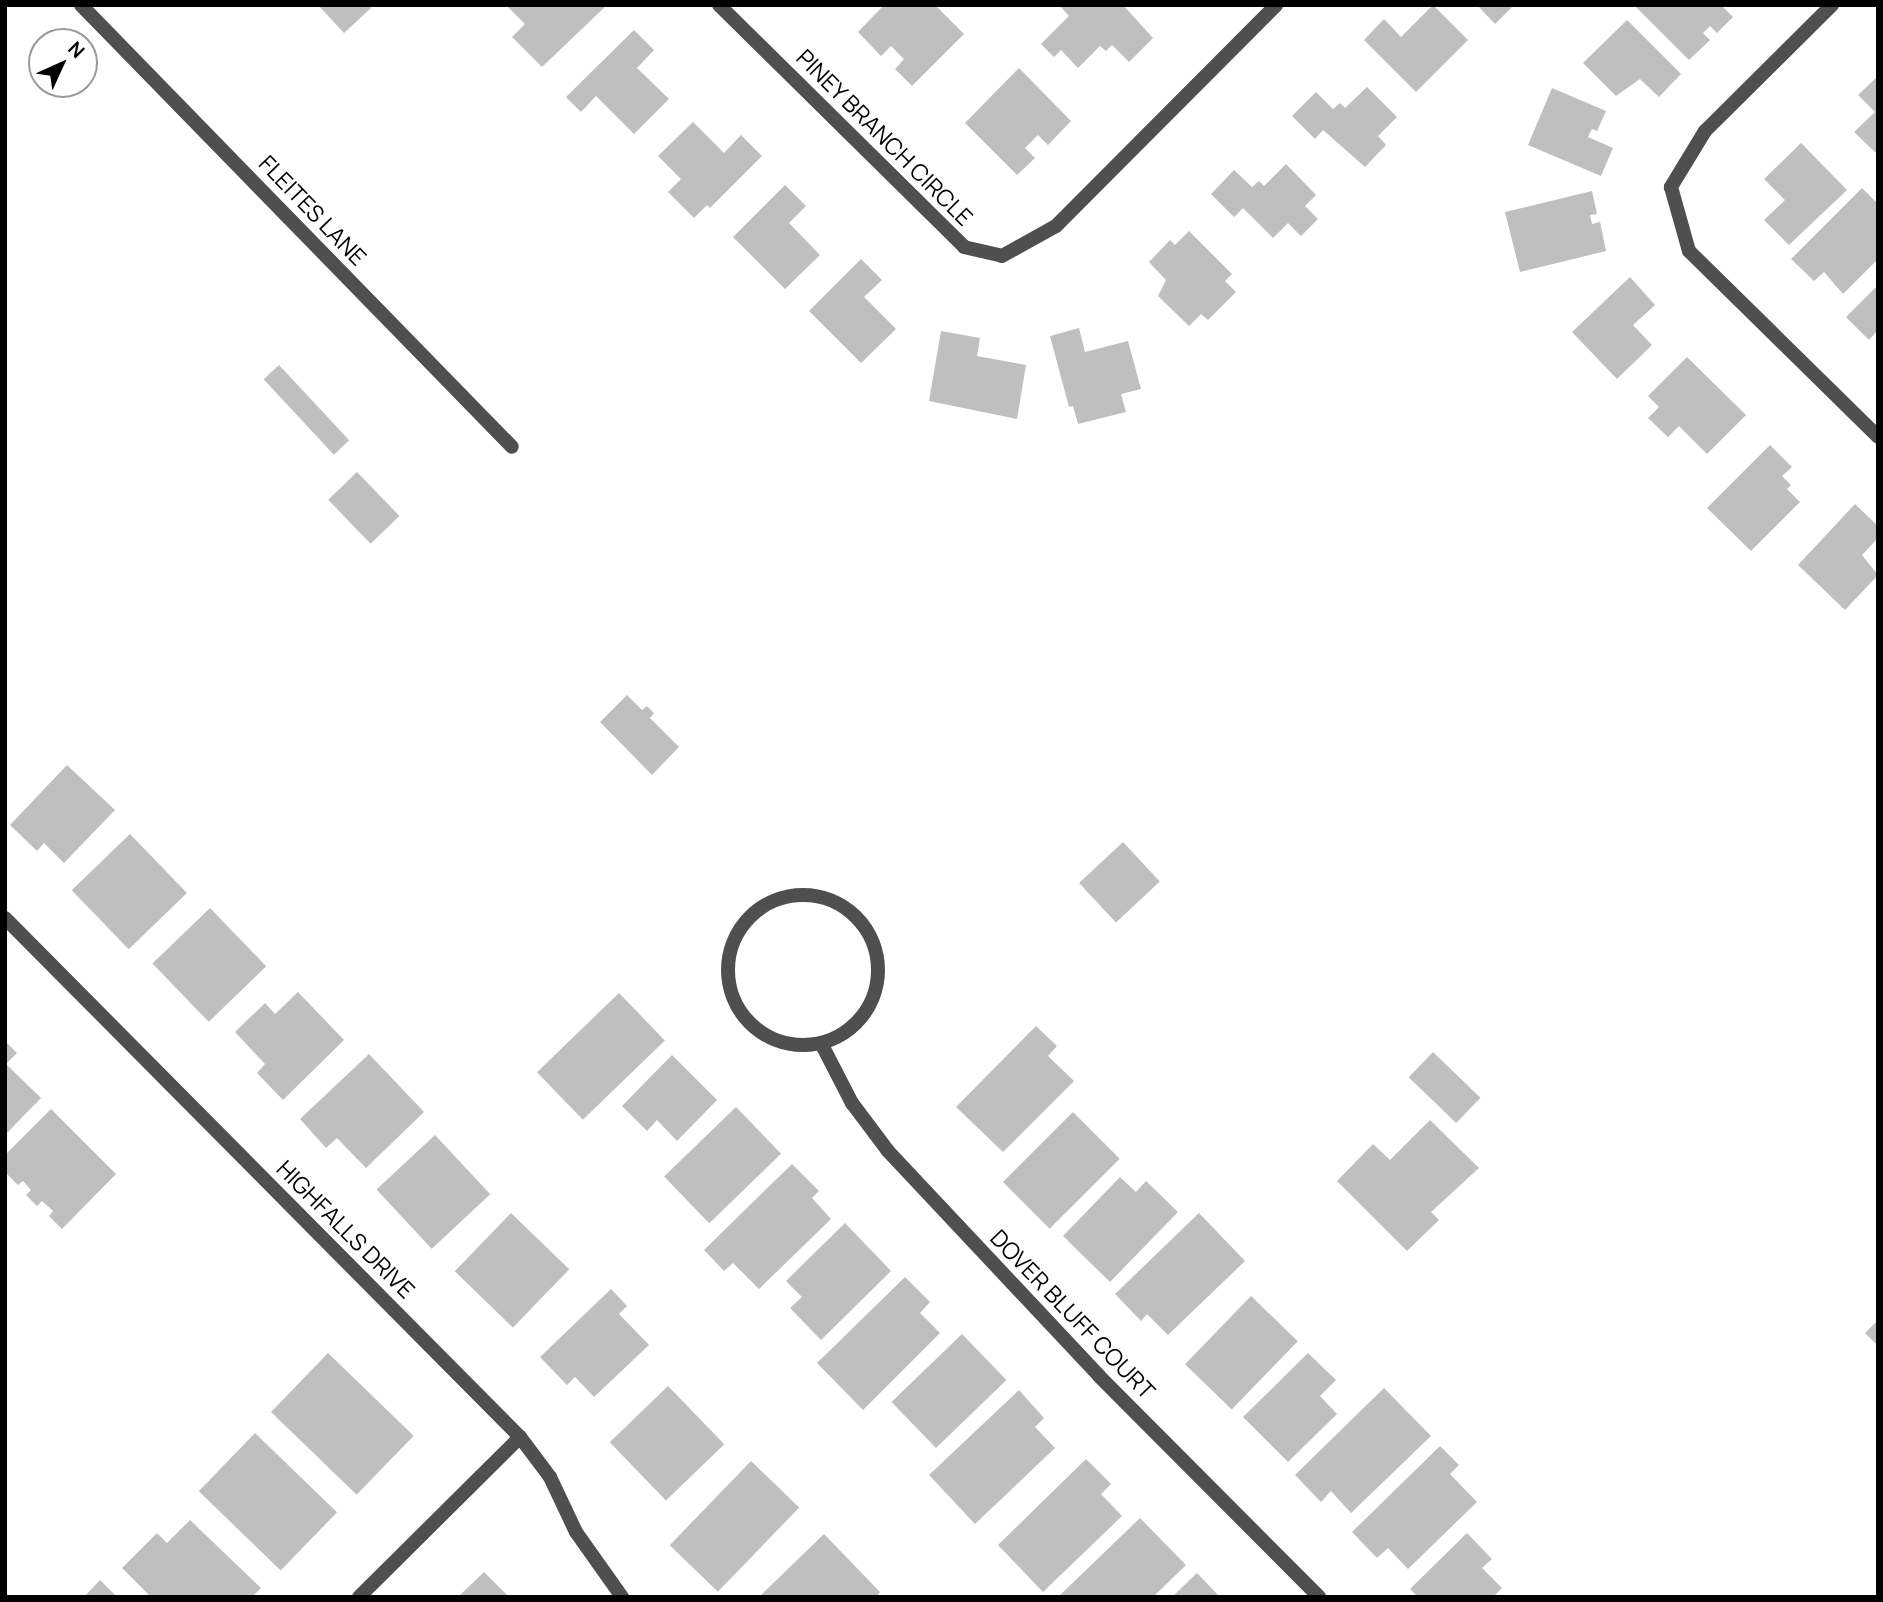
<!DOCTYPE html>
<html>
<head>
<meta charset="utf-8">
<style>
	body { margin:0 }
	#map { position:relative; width:1883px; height:1602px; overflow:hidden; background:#fff; font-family:Manrope,sans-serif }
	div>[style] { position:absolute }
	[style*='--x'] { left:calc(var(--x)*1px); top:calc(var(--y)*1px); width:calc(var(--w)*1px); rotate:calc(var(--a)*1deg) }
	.building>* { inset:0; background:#bfbfbf; transform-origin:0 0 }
	.street>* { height:14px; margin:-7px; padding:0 7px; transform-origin:7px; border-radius:7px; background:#4f4f4f }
	.street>.ring { margin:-7px; padding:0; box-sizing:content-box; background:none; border:14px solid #4f4f4f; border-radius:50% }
	span { translate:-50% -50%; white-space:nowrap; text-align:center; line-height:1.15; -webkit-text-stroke:5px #fff; paint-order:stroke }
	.street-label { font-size:23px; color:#000 }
	.frame { position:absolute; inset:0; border:7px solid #000; pointer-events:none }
	.north { position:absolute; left:28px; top:28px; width:70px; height:70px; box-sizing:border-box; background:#fff; border:2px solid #999; border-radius:50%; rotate:45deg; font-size:19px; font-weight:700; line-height:28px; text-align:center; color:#000 }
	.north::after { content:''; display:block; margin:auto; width:24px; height:32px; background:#000; clip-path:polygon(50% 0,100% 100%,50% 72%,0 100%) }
</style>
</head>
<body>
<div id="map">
	<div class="building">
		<div style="clip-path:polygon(318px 5px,368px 5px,371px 8px,344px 33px)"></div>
		<div style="clip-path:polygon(506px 5px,607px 5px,542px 67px,512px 37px,525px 24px)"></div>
		<div style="clip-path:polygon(884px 5px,935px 5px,964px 34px,912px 86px,895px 69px,904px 59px,891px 46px,881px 56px,858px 32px)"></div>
		<div style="clip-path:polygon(1059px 5px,1123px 5px,1153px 38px,1129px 62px,1112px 45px,1106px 51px,1100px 46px,1078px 68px,1061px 50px,1054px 57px,1041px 44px,1069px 16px)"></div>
		<div style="clip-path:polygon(1433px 5px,1468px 40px,1416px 92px,1364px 40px,1384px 19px,1401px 37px)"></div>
		<div style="clip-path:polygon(1477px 5px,1514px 5px,1495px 24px)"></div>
		<div style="clip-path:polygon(1634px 5px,1721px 5px,1733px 17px,1717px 33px,1710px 26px,1703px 33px,1710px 40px,1689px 60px)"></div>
		<div style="clip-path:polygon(1627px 20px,1681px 74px,1659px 97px,1640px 79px,1616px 96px,1583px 63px)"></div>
		<div style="clip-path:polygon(634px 30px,654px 50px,637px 68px,669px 99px,634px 134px,596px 96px,581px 112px,566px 97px)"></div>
		<div style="clip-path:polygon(1019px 68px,1071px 121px,1048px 145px,1038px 135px,1025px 148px,1035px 158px,1017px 175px,965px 123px)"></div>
		<div style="clip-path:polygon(1878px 76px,1878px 155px,1854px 132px,1875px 112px,1858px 95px)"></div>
		<div style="clip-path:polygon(1367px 87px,1397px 117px,1378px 136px,1386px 145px,1365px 167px,1323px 130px,1315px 139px,1292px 116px,1316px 92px,1333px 109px,1340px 103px,1345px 108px)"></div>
		<div style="clip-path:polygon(1552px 88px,1606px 111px,1597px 131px,1592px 129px,1588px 137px,1613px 148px,1601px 176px,1528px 145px)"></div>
		<div style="clip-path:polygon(693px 122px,724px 153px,741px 135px,762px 156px,710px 208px,707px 205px,694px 218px,668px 192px,681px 179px,658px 156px)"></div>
		<div style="clip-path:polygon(1801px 143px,1847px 190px,1789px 245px,1764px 220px,1785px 200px,1764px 179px)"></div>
		<div style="clip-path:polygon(1286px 164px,1316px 195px,1305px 206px,1318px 219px,1301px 236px,1288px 223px,1273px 238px,1243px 208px,1234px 217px,1211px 194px,1234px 170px,1252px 187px,1259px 181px,1264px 186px)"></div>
		<div style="clip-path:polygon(785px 185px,806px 206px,789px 223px,820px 255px,785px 289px,733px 237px)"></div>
		<div style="clip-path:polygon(1862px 188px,1878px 204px,1878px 259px,1843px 294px,1824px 272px,1814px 281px,1791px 259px)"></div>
		<div style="clip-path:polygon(1592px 191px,1597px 214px,1590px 215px,1592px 224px,1600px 222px,1606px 251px,1520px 272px,1505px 212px)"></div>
		<div style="clip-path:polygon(1189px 231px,1232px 274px,1225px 281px,1236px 292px,1208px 320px,1201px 314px,1189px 326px,1158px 296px,1166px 280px,1149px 262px,1170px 240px,1175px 245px)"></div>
		<div style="clip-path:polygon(861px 259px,882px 280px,864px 297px,896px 329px,861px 363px,809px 311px)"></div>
		<div style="clip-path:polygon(1630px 277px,1655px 305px,1633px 325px,1652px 345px,1617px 379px,1572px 332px)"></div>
		<div style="clip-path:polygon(1878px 285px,1878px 330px,1869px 340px,1846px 317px)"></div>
		<div style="clip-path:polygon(1079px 328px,1085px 352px,1128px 341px,1141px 389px,1121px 394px,1126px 412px,1078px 424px,1073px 406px,1069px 407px,1050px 336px)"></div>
		<div style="clip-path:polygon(941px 331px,980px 338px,977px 356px,1026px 365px,1017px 419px,929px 401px)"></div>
		<div style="clip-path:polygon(1687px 357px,1746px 415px,1707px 454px,1679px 426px,1668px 437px,1648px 418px,1659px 407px,1648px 396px)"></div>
		<div style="left:279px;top:365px;width:103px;height:21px;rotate:47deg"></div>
		<div style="clip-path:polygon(1770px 445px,1792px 467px,1782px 476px,1791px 485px,1787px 489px,1800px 502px,1751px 551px,1707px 508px)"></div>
		<div style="left:357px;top:472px;width:61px;height:40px;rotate:46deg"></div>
		<div style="clip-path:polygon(1855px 504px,1878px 526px,1878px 538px,1862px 555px,1878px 575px,1845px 610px,1798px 565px)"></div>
		<div style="clip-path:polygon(627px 695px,642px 710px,647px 706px,654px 713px,650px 718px,679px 747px,652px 775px,600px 722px)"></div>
		<div style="clip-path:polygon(67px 765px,115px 810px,64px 863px,44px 843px,37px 851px,10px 825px)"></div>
		<div style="left:130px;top:834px;width:82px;height:81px;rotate:46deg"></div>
		<div style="left:1123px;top:842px;width:54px;height:60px;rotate:47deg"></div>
		<div style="left:210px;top:908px;width:81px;height:80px;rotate:46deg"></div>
		<div style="clip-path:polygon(298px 992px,344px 1040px,283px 1100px,257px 1073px,265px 1064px,235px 1032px,265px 1003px,275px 1014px)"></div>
		<div style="left:619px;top:993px;width:66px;height:114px;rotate:46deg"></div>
		<div style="clip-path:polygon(1036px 1026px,1057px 1046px,1048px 1056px,1074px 1081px,1003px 1152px,956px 1107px)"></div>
		<div style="clip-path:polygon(5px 1041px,17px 1053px,6px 1064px,41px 1098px,5px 1135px)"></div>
		<div style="left:1433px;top:1052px;width:66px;height:35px;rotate:44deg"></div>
		<div style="clip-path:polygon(369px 1054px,424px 1112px,366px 1168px,337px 1138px,326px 1148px,300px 1119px)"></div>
		<div style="clip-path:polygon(672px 1055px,717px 1100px,677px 1141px,657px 1120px,647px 1131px,622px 1106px)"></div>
		<div style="left:736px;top:1107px;width:65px;height:100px;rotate:46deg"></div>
		<div style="clip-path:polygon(51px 1109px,116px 1174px,62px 1229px,49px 1216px,53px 1211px,42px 1201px,37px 1206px,26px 1195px,31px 1190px,23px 1181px,18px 1185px,5px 1172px,5px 1155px)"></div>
		<div style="left:1073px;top:1112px;width:66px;height:99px;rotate:45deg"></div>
		<div style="clip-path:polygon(1430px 1120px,1479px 1168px,1431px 1212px,1439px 1220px,1407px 1251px,1337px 1181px,1373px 1144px,1390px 1160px)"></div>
		<div style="left:435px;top:1135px;width:81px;height:80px;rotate:47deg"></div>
		<div style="clip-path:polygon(792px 1164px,819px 1191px,812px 1198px,831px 1219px,759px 1289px,733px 1263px,724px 1271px,704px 1250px)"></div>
		<div style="clip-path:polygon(1120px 1177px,1136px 1192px,1146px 1181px,1178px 1212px,1110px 1282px,1063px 1236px)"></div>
		<div style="left:511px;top:1213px;width:81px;height:81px;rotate:44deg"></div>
		<div style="clip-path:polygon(1199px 1213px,1245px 1261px,1168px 1335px,1147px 1314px,1141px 1321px,1115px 1294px)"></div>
		<div style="clip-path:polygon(845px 1223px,891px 1271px,821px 1340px,790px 1308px,802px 1297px,786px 1281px)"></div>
		<div style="clip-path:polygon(905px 1277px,930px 1302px,920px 1313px,940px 1333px,863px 1410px,817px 1363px)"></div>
		<div style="clip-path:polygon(611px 1289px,627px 1306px,619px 1314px,649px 1345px,594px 1397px,575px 1377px,567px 1385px,540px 1357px)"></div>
		<div style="left:1251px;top:1296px;width:65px;height:95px;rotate:44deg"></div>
		<div style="clip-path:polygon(1878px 1320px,1878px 1346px,1865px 1333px)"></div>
		<div style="left:962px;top:1334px;width:64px;height:98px;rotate:46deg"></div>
		<div style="left:328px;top:1353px;width:119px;height:82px;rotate:44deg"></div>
		<div style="clip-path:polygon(1308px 1353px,1336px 1380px,1320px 1396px,1337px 1414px,1288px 1462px,1243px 1417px)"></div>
		<div style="left:668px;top:1386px;width:81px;height:81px;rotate:46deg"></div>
		<div style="clip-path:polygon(1384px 1388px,1431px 1436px,1351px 1513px,1331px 1491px,1321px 1502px,1295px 1475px)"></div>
		<div style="clip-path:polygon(1019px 1390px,1044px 1418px,1035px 1427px,1055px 1448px,975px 1524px,929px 1475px)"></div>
		<div style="left:255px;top:1433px;width:114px;height:81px;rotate:44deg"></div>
		<div style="clip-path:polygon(1440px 1446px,1459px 1465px,1450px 1474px,1477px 1502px,1408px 1569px,1388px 1548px,1377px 1558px,1352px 1532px)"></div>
		<div style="clip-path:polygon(1086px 1459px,1111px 1484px,1101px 1494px,1122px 1516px,1043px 1592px,998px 1545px)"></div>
		<div style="left:751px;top:1461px;width:67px;height:117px;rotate:44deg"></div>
		<div style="clip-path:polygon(1140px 1518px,1186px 1565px,1153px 1597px,1058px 1597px)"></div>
		<div style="clip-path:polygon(190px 1520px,261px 1588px,252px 1597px,151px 1597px,122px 1568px,157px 1533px,167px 1543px)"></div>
		<div style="clip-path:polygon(1467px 1533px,1492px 1559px,1482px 1568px,1502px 1588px,1493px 1597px,1418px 1597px,1410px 1589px)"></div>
		<div style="clip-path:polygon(824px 1534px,880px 1592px,876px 1597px,759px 1597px)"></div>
		<div style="clip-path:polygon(484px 1572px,509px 1597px,458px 1597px)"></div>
		<div style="clip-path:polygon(1197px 1573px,1220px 1597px,1172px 1597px)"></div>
		<div style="clip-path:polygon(100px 1580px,117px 1597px,84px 1597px)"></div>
	</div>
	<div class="street">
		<div style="--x:81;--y:5;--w:617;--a:45.72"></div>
		<div style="--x:719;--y:5;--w:344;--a:44.6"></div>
		<div style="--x:964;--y:247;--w:39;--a:13"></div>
		<div style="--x:1002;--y:256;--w:62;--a:-29.1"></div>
		<div style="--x:1056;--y:226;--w:312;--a:-45.1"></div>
		<div style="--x:1832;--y:5;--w:179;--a:135.2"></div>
		<div style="--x:1705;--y:131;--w:66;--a:121.3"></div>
		<div style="--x:1671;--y:187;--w:66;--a:74.3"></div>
		<div style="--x:1689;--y:251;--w:265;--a:44.5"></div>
		<div class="ring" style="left:728px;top:895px;width:136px;height:136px"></div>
		<div style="--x:5;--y:918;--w:731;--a:45.22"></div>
		<div style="--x:520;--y:1437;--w:50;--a:53.1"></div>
		<div style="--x:550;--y:1477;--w:61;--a:64.7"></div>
		<div style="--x:576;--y:1532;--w:80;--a:54.7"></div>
		<div style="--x:821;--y:1043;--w:68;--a:62.7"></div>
		<div style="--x:852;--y:1103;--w:60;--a:53.1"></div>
		<div style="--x:888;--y:1151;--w:308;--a:46.8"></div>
		<div style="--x:1099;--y:1376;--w:312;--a:45.1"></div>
		<div style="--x:359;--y:1597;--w:227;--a:-44.8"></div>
	</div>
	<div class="street-label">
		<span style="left:885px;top:137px;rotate:45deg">PINEY BRANCH CIRCLE</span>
		<span style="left:313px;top:210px;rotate:46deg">FLEITES LANE</span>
		<span style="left:346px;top:1229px;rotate:45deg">HIGHFALLS DRIVE</span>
		<span style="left:1073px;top:1314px;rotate:46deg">DOVER BLUFF COURT</span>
	</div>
	<div class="frame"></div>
	<div class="north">N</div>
</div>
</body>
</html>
